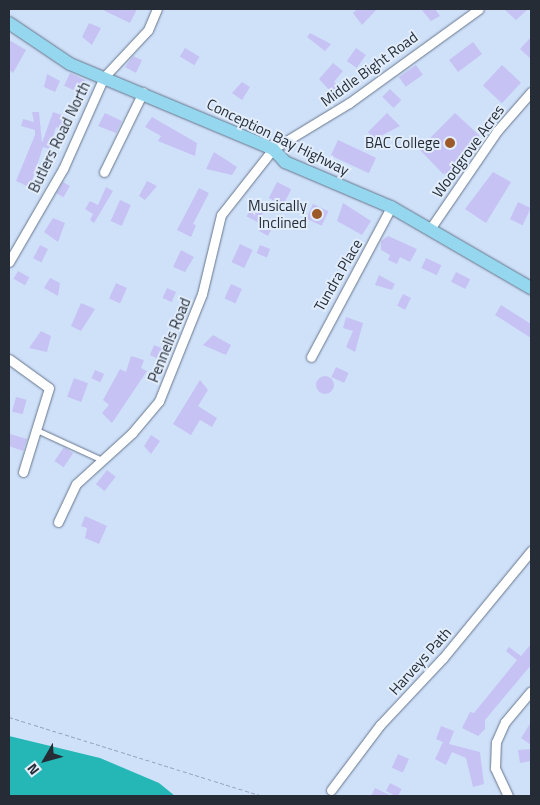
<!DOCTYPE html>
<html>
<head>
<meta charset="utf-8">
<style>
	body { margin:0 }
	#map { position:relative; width:540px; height:805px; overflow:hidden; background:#cfe0f9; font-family:"Titillium Web",sans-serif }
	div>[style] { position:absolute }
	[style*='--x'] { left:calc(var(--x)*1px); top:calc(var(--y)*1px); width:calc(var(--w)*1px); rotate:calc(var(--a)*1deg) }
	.water>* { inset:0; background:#24b7b5 }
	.building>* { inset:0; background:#c6c3f4; transform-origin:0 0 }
	.round { border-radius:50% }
	.path>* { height:1px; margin-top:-0.5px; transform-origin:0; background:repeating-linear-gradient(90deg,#97a5b9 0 4px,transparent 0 6.5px) }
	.roads { filter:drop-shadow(0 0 1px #66768b) drop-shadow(0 0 1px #66768b) }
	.lane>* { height:4.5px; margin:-2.25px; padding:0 2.25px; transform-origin:2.25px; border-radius:2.25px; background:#fff }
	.street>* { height:9px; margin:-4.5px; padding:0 4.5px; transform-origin:4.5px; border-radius:4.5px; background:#fff }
	.primary>* { height:12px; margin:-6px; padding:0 6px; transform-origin:6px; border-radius:6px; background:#95d7ef }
	.dots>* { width:14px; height:14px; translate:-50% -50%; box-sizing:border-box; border:2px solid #e2edfc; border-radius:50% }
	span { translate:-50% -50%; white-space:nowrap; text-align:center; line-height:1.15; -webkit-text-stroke:4px #e2edfc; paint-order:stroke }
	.street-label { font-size:15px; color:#252c35 }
	.poi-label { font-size:15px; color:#252c35 }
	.right { translate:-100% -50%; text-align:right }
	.frame { position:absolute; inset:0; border:10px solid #252c35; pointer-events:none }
	.north { position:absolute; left:20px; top:735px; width:50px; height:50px; -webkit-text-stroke:4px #e2edfc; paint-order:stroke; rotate:232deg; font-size:14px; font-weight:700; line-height:20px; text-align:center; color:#252c35 }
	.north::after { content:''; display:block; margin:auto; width:18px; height:22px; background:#252c35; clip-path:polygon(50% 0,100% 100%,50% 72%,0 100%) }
</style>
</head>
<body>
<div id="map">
	<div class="water">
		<div style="clip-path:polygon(9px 736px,100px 758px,159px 783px,175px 796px,9px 796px)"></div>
	</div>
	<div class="building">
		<div style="clip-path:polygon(101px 9px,137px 9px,130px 23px)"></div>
		<div style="clip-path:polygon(357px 9px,377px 9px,362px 25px,353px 13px)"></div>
		<div style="clip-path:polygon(421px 9px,435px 9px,440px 16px,431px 21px)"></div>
		<div style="clip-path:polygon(504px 9px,528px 9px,516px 20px)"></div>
		<div style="clip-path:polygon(89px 23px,101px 28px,92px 45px,82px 37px)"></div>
		<div style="clip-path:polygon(310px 33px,331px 44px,325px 51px,307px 37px)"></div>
		<div style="clip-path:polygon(531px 37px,531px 59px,520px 49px)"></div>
		<div style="clip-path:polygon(9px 40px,26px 50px,13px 73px,9px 70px)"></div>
		<div style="left:473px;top:42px;width:15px;height:30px;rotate:53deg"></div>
		<div style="left:185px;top:48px;width:17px;height:10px;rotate:31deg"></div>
		<div style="left:356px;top:48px;width:12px;height:16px;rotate:35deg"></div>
		<div style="clip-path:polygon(133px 56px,142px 60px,136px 73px,125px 67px)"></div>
		<div style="clip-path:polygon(333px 63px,343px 71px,334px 82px,341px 88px,334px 95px,319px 79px)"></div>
		<div style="left:416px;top:65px;width:12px;height:21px;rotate:55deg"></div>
		<div style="left:502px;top:65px;width:26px;height:28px;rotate:43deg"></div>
		<div style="left:70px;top:73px;width:17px;height:14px;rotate:25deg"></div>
		<div style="clip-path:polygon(47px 74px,60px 81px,55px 92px,44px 87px)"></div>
		<div style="clip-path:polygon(242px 82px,250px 87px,242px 100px,232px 93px)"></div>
		<div style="left:390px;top:89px;width:16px;height:11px;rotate:45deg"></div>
		<div style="clip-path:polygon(32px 112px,39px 112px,42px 143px,53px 112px,68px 117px,64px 130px,56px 127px,49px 149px,43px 147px,32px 181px,36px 182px,29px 187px,16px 181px,35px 135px,35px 130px,21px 126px,23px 119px,34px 122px)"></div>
		<div style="clip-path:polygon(105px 113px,122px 121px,116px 133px,98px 126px)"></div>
		<div style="clip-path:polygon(387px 113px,400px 126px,375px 139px,368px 132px)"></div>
		<div style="clip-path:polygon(455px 113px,480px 136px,451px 172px,443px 174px,419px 149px)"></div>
		<div style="clip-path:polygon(152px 117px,197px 143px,195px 156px,158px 141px,161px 136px,145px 127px)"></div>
		<div style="left:338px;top:140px;width:42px;height:17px;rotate:25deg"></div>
		<div style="clip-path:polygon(214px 152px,237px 167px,232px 175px,206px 169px)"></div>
		<div style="clip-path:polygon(493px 172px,511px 182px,486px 223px,465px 209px)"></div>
		<div style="clip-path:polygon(147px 181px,157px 186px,145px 200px,139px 196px)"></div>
		<div style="left:63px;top:182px;width:8px;height:13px;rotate:30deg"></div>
		<div style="left:277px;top:182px;width:16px;height:18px;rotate:27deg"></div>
		<div style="clip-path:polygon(106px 187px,113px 191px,94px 223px,90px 220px,93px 214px,85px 209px,90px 201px,98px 205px)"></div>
		<div style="clip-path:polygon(199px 188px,209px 193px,193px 224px,196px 225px,191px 237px,177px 230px)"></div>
		<div style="left:120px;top:200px;width:12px;height:23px;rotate:24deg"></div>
		<div style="left:518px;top:202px;width:14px;height:19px;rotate:25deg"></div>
		<div style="clip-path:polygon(343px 203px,371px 221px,362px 235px,337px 221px)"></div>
		<div style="left:253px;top:204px;width:13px;height:14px;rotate:27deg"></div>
		<div style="left:313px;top:204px;width:17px;height:16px;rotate:25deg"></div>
		<div style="clip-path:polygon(53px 218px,65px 223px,58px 242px,44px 232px)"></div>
		<div style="left:263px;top:224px;width:10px;height:8px;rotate:29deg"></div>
		<div style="clip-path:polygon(388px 236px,417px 249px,410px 262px,400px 257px,397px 264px,388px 260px,390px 255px,381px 250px,381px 241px)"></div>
		<div style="left:240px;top:244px;width:14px;height:20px;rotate:25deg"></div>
		<div style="left:40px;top:245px;width:9px;height:15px;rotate:27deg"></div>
		<div style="left:260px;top:245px;width:11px;height:9px;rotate:22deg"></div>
		<div style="clip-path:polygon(181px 250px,194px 257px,185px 272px,173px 267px)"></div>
		<div style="left:426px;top:258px;width:17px;height:11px;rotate:25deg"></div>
		<div style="left:18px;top:271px;width:13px;height:9px;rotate:29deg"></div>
		<div style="left:456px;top:272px;width:16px;height:11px;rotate:27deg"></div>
		<div style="clip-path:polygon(379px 275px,395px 284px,392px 290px,375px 285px)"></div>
		<div style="clip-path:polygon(50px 278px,60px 283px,58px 296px,44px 288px)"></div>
		<div style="left:116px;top:283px;width:12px;height:17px;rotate:24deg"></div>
		<div style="left:231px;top:284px;width:12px;height:16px;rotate:24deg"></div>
		<div style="left:167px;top:288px;width:10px;height:11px;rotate:24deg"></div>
		<div style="left:403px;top:294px;width:9px;height:13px;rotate:27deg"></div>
		<div style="clip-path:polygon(81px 303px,95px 309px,81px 331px,71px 326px)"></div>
		<div style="clip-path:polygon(501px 305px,531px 324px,531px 338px,495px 315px)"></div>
		<div style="clip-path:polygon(346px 317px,363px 323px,355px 352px,346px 347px,353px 331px,343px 328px)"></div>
		<div style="clip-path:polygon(41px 331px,51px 336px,47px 352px,29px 348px)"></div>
		<div style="clip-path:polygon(213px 335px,231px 345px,226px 355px,203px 345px)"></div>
		<div style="left:154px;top:345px;width:16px;height:11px;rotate:22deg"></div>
		<div style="clip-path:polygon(131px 356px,144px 360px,141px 368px,147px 371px,112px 423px,102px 413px,109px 405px,103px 400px,120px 369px,126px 372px)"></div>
		<div style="left:336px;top:367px;width:14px;height:11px;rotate:25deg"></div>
		<div style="left:95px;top:370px;width:10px;height:9px;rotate:24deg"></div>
		<div class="round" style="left:316px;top:376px;width:18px;height:18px"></div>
		<div style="left:74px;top:378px;width:15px;height:20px;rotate:20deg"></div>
		<div style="clip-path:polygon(200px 380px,208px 390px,198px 406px,217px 418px,212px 427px,200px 420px,191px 435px,173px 424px)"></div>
		<div style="left:16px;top:397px;width:11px;height:15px;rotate:15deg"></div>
		<div style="clip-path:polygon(10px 434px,27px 439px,23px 451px,9px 446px)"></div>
		<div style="clip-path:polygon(151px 435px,160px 441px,151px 454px,144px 446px)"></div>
		<div style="left:64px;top:447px;width:11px;height:17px;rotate:34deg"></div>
		<div style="left:107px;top:470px;width:11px;height:18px;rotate:38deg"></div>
		<div style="clip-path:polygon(85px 516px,107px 526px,99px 544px,85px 538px,87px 528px,81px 526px)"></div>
		<div style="clip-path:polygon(531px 644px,531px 665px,485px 720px,485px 729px,478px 736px,462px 728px,470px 712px,474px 713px,517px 660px,506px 651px,509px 647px,521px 656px)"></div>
		<div style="clip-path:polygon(531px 722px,531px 745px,521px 738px)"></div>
		<div style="clip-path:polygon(441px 726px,454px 731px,449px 744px,480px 752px,484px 784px,473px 787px,466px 758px,452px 752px,446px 765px,435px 759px,443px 742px,436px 739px)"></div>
		<div style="clip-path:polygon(531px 749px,531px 761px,520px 763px,518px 750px)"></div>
		<div style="left:398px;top:754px;width:12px;height:15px;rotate:24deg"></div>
		<div style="left:390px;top:783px;width:13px;height:9px;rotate:27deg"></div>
		<div style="clip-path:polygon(375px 788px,392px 796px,371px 796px)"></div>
	</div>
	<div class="path">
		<div style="--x:9;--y:717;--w:265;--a:17.3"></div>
	</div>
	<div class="roads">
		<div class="lane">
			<div style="--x:37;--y:430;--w:69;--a:24.7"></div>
		</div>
		<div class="street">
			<div style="--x:104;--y:172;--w:89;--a:-64"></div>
			<div style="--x:430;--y:229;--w:119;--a:-55.6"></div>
			<div style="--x:497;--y:131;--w:52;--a:-48.9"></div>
			<div style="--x:9;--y:262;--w:108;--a:-59.9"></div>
			<div style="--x:63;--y:169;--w:101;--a:-66"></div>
			<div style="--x:104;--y:77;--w:64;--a:-46.9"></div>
			<div style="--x:148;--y:30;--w:23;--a:-67"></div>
			<div style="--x:311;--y:357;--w:170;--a:-61.9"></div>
			<div style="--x:9;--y:359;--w:49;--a:35.9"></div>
			<div style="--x:49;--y:388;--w:88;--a:107.2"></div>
			<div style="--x:58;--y:522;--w:42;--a:-64.7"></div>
			<div style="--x:76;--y:484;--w:76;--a:-42.3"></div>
			<div style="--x:132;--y:433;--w:42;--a:-49.8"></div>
			<div style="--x:159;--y:401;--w:115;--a:-68.1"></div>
			<div style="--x:202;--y:294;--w:81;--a:-76.5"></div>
			<div style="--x:221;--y:215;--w:84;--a:-51.8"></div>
			<div style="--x:273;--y:149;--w:89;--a:-31.2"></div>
			<div style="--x:349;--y:103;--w:160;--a:-35.9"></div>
			<div style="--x:331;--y:790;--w:81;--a:-53"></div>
			<div style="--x:380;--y:725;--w:92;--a:-46.8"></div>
			<div style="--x:443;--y:658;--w:139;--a:-50.6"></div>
			<div style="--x:508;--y:796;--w:31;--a:-115"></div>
			<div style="--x:495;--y:768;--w:26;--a:-88"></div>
			<div style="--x:496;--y:742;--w:22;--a:-66"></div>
			<div style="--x:505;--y:722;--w:40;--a:-50"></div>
		</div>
		<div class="primary">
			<div style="--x:9;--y:23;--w:73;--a:33.9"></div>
			<div style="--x:70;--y:64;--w:220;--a:22.7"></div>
			<div style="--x:273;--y:149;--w:18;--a:47"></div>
			<div style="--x:285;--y:162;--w:115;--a:23"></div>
			<div style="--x:391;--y:207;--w:162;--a:30.1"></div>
		</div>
	</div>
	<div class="dots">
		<div style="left:450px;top:143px;background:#9c5a28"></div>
		<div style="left:317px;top:214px;background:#9c5a28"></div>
	</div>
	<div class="street-label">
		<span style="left:369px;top:69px;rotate:-36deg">Middle Bight Road</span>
		<span style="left:59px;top:137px;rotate:-64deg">Butlers Road North</span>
		<span style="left:278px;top:137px;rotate:26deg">Conception Bay Highway</span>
		<span style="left:468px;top:151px;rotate:-54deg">Woodgrove Acres</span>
		<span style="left:338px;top:275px;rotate:-60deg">Tundra Place</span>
		<span style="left:169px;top:340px;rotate:-68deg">Pennells Road</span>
		<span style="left:420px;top:661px;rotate:-48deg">Harveys Path</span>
	</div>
	<div class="poi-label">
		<span class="right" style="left:440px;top:143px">BAC College</span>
		<span class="right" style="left:307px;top:214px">Musically<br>Inclined</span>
	</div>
	<div class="frame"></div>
	<div class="north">N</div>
</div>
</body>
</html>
